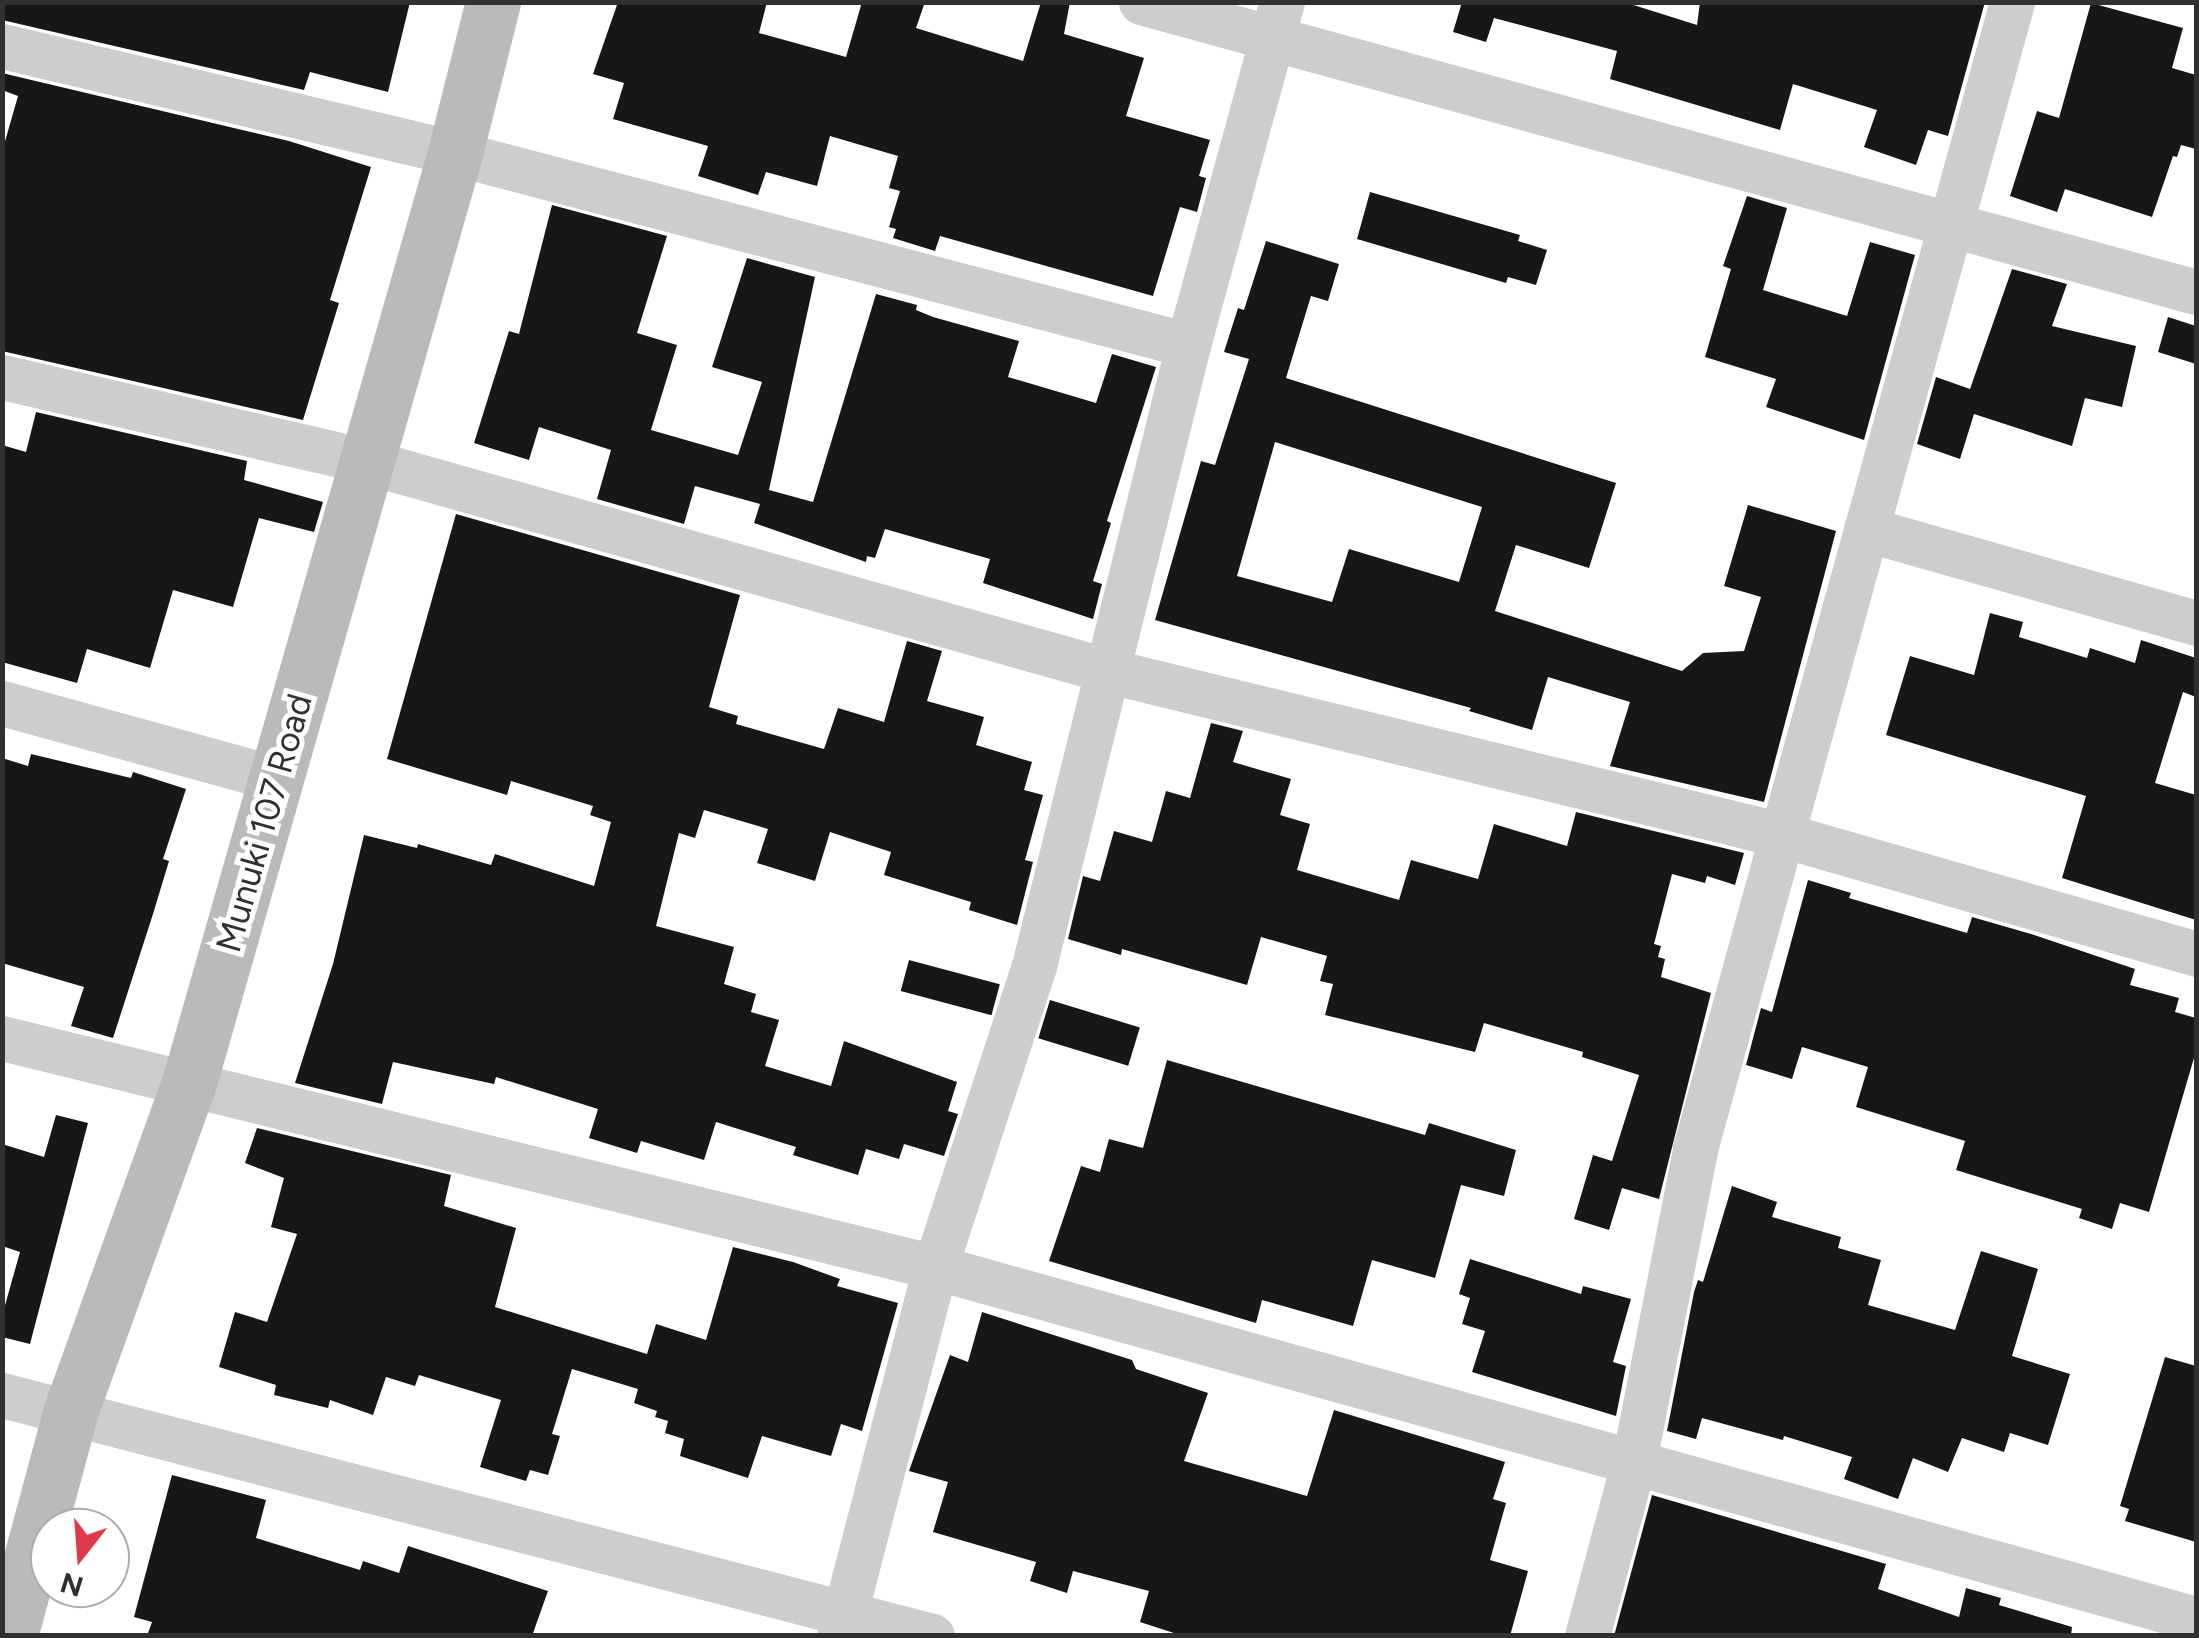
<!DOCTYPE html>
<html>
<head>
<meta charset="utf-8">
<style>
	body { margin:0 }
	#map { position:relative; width:2199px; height:1638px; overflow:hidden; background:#fff; font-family:Figtree,sans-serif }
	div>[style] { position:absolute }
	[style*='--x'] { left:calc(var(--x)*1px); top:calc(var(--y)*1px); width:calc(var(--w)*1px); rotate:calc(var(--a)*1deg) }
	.building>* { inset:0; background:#171717; transform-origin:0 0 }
	.street>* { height:45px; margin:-22.5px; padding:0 22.5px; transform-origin:22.5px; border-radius:22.5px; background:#cdcdcd }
	.secondary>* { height:55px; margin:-27.5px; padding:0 27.5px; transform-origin:27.5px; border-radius:27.5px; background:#bababa }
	span { translate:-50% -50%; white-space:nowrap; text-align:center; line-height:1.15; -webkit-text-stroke:10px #fff; paint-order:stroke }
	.street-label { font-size:35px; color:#303030 }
	.frame { position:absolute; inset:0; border:5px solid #303030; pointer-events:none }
	.north { position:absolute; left:30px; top:1508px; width:100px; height:100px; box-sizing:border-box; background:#fff; border:2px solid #acacac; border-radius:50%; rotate:197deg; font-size:28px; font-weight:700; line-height:40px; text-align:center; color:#303030 }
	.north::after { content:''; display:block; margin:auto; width:35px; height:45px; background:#df394c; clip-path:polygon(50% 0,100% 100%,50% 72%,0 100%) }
</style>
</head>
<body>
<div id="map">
	<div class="building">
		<div style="clip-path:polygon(2px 2px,410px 2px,388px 92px,310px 72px,304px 90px,2px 20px)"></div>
		<div style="clip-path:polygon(618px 2px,767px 2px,759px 33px,846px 57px,862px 2px,925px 2px,916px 28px,1023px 61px,1041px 2px,1070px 2px,1064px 34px,1144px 58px,1126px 116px,1210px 140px,1199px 176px,1206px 178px,1197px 212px,1180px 207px,1153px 296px,940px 236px,935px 251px,893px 238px,896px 229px,889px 227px,900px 191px,889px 188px,898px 156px,830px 136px,817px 186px,766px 172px,758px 195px,698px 176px,708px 146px,613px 119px,624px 83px,593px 74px)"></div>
		<div style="clip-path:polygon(1462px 2px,1624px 2px,1697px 25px,1700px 2px,1985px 2px,1948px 136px,1928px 130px,1916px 165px,1864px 147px,1877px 110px,1793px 84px,1780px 130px,1610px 79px,1617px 51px,1494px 18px,1486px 42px,1453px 32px)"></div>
		<div style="clip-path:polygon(2091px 3px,2183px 28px,2172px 68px,2196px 75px,2196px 149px,2181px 145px,2177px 157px,2173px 156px,2152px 217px,2065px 189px,2057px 212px,2010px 196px,2037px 111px,2059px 118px)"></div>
		<div style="clip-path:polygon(2px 73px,289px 141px,371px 167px,330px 300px,339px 303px,303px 420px,2px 351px,2px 152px,18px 96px,2px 90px)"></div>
		<div style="clip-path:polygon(1370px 192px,1520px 235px,1518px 241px,1547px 250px,1536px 285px,1508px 277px,1506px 283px,1357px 239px)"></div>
		<div style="clip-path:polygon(1747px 196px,1787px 208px,1763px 290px,1847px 316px,1870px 242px,1915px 255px,1864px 440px,1766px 407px,1776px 379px,1705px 357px,1731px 269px,1723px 266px)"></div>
		<div style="clip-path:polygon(552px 205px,667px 236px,637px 333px,677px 345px,651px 430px,738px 455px,762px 382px,712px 367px,747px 258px,815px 277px,769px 490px,813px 502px,876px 294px,917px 305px,916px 310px,933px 317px,1019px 341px,1008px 377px,1096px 403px,1112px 354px,1156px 367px,1107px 521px,1111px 523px,1093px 581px,1102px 584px,1093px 619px,983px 583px,990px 559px,885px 529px,875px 558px,867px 556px,866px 562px,754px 523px,760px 504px,695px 486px,684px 524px,597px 499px,611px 450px,539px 427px,529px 460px,474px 443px,509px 331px,519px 334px)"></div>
		<div style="clip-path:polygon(evenodd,1266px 241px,1339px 264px,1328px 301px,1311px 296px,1286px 378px,1616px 483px,1589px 568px,1516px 545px,1495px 611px,1682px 671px,1703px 653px,1744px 651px,1761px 597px,1724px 586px,1748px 505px,1836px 531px,1764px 802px,1610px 766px,1630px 702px,1548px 677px,1532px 730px,1469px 711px,1471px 708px,1155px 620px,1201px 461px,1215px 465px,1249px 359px,1224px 352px,1238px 308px,1244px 310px,1266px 241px,1275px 442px,1482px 507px,1459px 582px,1349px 549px,1332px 602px,1237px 576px,1275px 442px)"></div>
		<div style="clip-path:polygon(2012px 269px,2067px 284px,2052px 326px,2136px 346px,2122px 407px,2085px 398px,2072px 446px,1974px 414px,1960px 459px,1917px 444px,1936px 377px,1970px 389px)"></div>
		<div style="clip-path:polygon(2168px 317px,2196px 326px,2196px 364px,2158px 352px)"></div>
		<div style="clip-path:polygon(36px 412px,247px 461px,244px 480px,323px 502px,314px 532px,259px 518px,233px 607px,173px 590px,150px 668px,87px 649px,77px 683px,2px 662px,2px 445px,26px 452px)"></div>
		<div style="clip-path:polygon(456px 514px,740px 595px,709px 707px,738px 716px,736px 724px,824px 749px,838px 708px,884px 722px,907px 641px,942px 651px,927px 701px,984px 717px,976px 745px,1032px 762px,1024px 790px,1043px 795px,1025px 860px,1033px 862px,1017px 925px,969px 910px,971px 902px,884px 875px,891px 852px,830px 832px,815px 881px,757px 863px,768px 829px,704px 810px,695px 838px,679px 833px,656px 926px,734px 947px,724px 984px,756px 994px,751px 1012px,779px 1020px,765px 1066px,831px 1086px,844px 1041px,957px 1082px,948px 1111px,958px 1114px,944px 1156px,904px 1144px,899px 1159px,866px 1149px,858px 1175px,793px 1155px,796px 1147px,716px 1122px,704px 1160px,641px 1141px,637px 1153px,589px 1138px,598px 1109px,496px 1077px,494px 1084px,393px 1062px,382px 1104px,295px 1083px,333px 964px,364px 835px,417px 848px,418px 844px,491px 865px,495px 854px,594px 886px,611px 822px,590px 815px,593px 806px,511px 781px,507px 795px,387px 759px)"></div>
		<div style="clip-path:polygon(1990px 613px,2023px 622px,2019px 637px,2087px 658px,2090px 648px,2135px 663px,2141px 640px,2196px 658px,2196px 697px,2183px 692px,2155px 783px,2196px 795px,2196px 920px,2062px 878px,2086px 796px,1886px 735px,1910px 656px,1974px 675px)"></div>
		<div style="clip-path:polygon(1211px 723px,1243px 731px,1233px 762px,1291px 779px,1280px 815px,1310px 824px,1297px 870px,1399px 900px,1411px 860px,1478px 879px,1494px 824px,1567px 846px,1576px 812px,1744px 853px,1735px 885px,1707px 876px,1705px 883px,1672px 874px,1654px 944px,1661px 946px,1658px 957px,1665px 959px,1661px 977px,1711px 993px,1659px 1199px,1622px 1188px,1609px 1230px,1574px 1219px,1593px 1155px,1612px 1161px,1639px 1075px,1582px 1057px,1583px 1052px,1484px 1023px,1475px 1052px,1325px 1015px,1333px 984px,1320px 981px,1327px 956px,1261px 937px,1247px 985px,1122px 949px,1121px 955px,1068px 939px,1083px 876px,1100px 881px,1114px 831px,1152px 842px,1166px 791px,1190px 798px)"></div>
		<div style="clip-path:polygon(31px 754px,131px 778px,133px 772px,186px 789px,163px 859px,169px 861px,153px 914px,113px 1038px,71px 1026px,84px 987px,2px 963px,2px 758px,28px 766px)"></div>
		<div style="clip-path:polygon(1808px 880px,1851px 893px,1849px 898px,1967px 933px,1972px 917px,2031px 934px,2135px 969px,2130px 985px,2179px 998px,2175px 1012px,2196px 1018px,2196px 1051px,2149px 1212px,2120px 1203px,2112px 1229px,2079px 1218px,2082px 1209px,1956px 1170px,1965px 1141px,1856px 1107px,1868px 1067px,1802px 1047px,1792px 1079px,1746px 1065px,1761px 1008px,1772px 1012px)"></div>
		<div style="left:909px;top:960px;width:94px;height:32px;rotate:15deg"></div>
		<div style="left:1050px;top:1000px;width:94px;height:40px;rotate:17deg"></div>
		<div style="clip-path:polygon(1167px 1060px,1425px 1135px,1429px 1123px,1516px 1150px,1504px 1196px,1461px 1185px,1435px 1278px,1372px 1260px,1353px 1326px,1262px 1300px,1256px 1323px,1049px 1261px,1081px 1166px,1100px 1172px,1109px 1139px,1143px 1148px)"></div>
		<div style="clip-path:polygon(56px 1115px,88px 1123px,30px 1344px,2px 1337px,2px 1316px,20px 1252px,2px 1246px,2px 1144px,44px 1157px)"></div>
		<div style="clip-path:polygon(257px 1128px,451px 1175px,444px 1206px,516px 1228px,495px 1307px,647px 1354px,656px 1324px,706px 1340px,733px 1247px,793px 1262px,840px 1279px,837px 1286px,898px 1303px,862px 1431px,841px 1424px,831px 1456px,762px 1436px,748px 1478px,680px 1456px,684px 1439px,665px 1433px,668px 1421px,655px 1417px,657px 1411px,634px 1403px,638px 1389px,572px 1369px,552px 1434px,560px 1436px,548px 1475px,530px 1470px,526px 1481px,480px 1467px,501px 1400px,419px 1375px,415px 1386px,386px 1377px,373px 1415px,330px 1400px,328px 1408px,274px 1395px,276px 1385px,219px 1367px,235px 1312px,267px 1322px,297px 1234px,271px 1227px,284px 1178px,245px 1163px)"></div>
		<div style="clip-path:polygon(1732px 1186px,1777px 1202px,1772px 1217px,1841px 1237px,1838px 1248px,1881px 1260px,1868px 1305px,1955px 1330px,1981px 1251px,2038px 1269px,2012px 1356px,2070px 1374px,2048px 1445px,2010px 1433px,2004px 1452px,1962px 1438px,1948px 1472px,1913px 1458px,1898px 1499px,1844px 1479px,1852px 1457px,1784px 1436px,1783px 1440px,1702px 1418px,1696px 1439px,1667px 1431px,1694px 1292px,1698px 1280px,1703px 1282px)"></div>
		<div style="clip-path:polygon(1470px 1259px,1581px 1294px,1583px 1286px,1631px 1299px,1613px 1362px,1626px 1366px,1616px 1416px,1472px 1372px,1485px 1331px,1462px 1324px,1470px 1298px,1459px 1294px)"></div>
		<div style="clip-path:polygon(982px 1312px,1132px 1360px,1136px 1369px,1208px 1393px,1184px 1461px,1307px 1496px,1334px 1410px,1505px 1462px,1493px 1499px,1506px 1503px,1490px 1560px,1528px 1571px,1510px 1636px,1183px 1636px,1140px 1622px,1149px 1591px,1073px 1571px,1067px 1593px,1030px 1581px,1036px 1562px,933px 1532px,948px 1482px,909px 1471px,950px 1355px,968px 1362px)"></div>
		<div style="clip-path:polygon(2165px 1357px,2196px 1366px,2196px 1542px,2125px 1521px,2129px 1509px,2120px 1506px)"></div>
		<div style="clip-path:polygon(172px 1475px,266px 1500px,256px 1538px,360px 1570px,363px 1561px,399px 1573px,408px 1546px,548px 1591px,532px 1636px,147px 1636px,152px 1622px,134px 1617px)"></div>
		<div style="clip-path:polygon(1652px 1495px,1886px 1564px,1878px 1589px,1959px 1617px,1966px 1588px,2001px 1598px,1999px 1605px,2072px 1627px,2071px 1636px,1614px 1636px)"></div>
	</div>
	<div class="street">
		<div style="--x:1141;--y:2;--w:1094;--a:15.37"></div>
		<div style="--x:2;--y:46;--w:465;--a:13.3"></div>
		<div style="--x:455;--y:153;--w:758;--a:14.68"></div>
		<div style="--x:2;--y:377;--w:373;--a:13"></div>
		<div style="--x:365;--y:461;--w:773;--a:15.76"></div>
		<div style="--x:1109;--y:671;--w:693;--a:13.7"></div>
		<div style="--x:1782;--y:835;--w:431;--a:16"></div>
		<div style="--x:1866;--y:529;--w:343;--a:15.9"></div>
		<div style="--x:2;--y:703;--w:286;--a:15.4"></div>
		<div style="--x:2;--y:1038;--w:961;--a:13.79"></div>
		<div style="--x:935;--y:1267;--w:1309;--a:15.6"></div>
		<div style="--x:2;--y:1395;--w:961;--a:14.53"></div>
		<div style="--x:839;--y:1636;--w:381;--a:-75.4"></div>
		<div style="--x:935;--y:1267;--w:317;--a:-71.8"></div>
		<div style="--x:1034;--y:966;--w:640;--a:-76.07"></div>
		<div style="--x:1188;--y:345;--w:356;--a:-74.7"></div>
		<div style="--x:1587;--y:1636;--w:181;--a:-75"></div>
		<div style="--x:1634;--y:1461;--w:318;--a:-78.9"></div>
		<div style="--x:1695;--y:1149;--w:1190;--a:-74.55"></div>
	</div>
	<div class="secondary">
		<div style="--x:10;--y:1636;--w:231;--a:-74.9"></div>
		<div style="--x:70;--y:1413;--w:351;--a:-70.2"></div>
		<div style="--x:189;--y:1083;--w:967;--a:-74.04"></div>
		<div style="--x:455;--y:153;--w:156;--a:-75.9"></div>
	</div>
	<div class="street-label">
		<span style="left:264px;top:823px;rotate:-74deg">Munuki 107 Road</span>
	</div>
	<div class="frame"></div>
	<div class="north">N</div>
</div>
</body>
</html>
